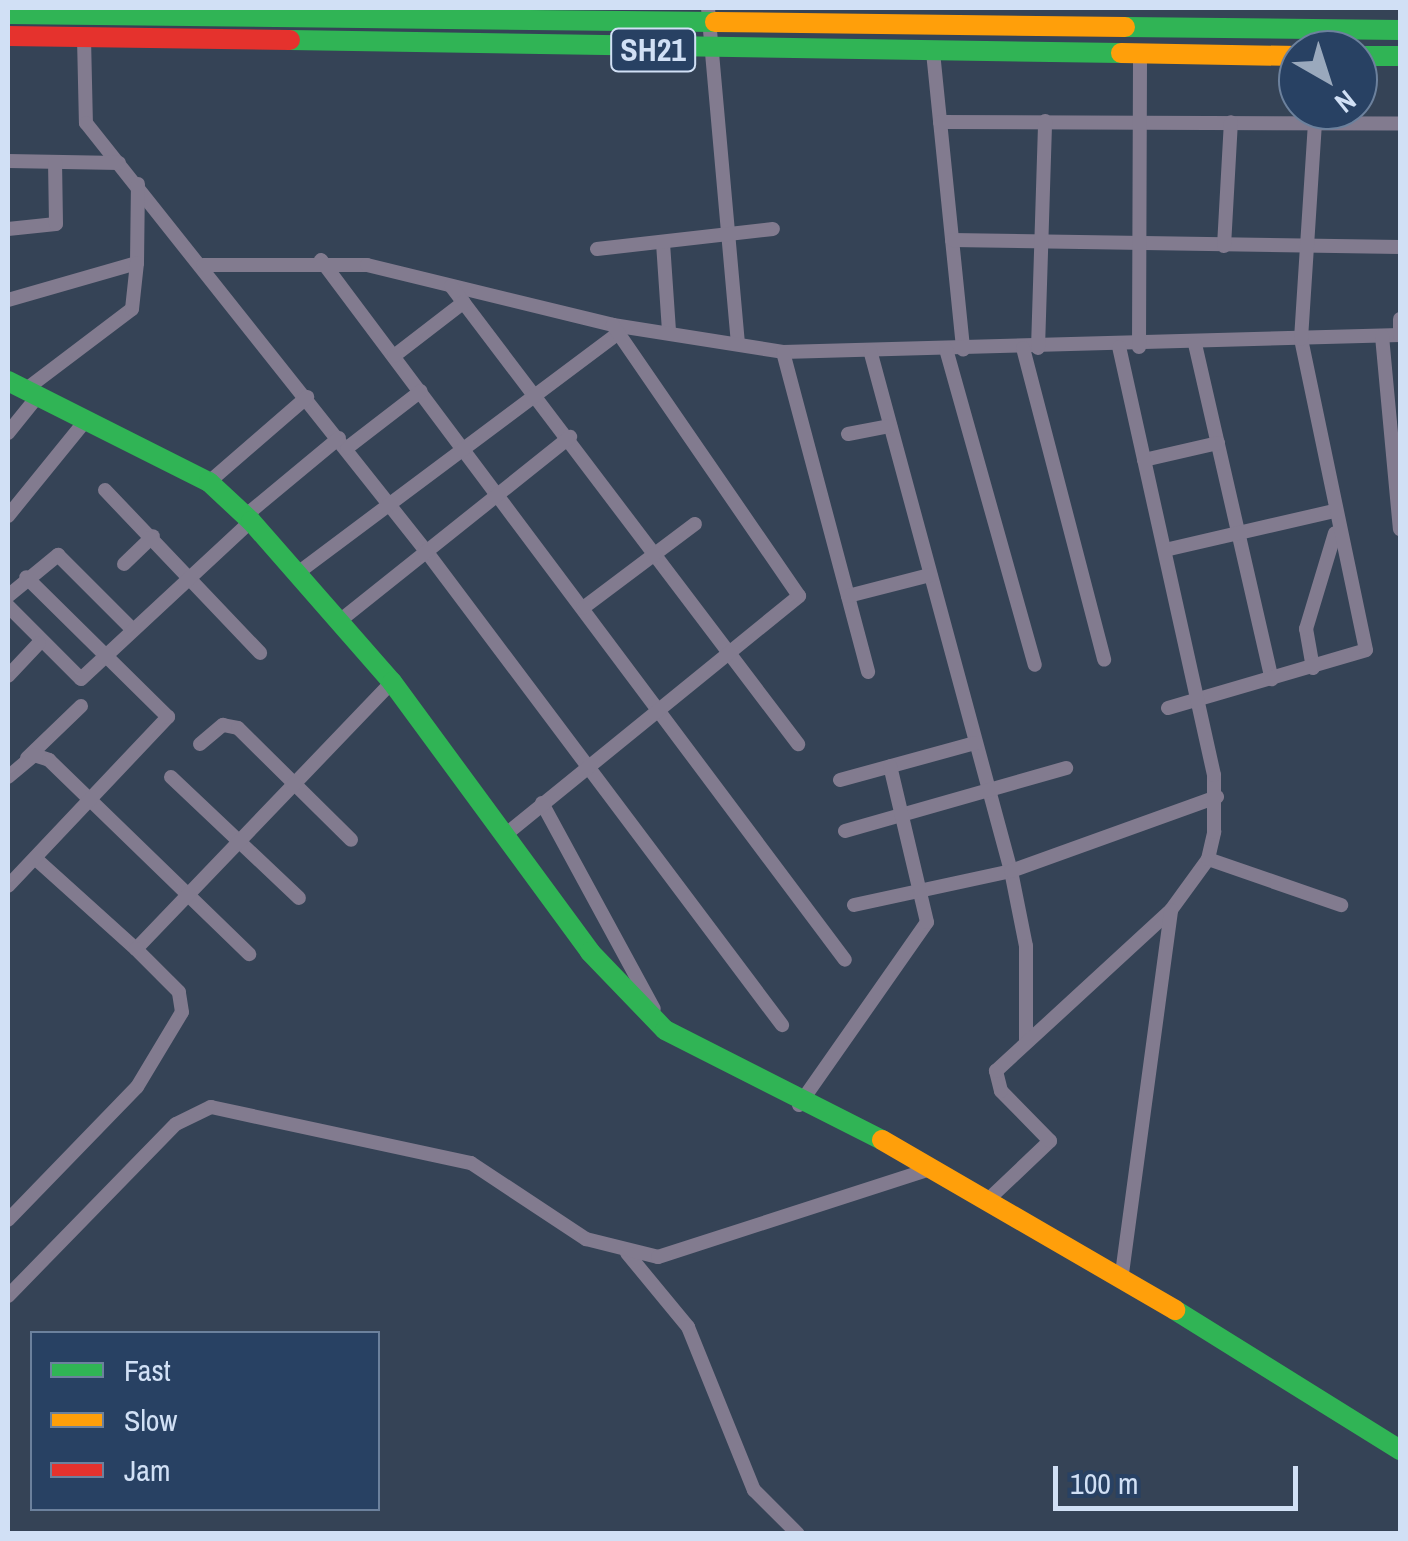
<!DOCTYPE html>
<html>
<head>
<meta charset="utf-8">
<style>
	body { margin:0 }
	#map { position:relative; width:1408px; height:1541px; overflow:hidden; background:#354356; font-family:"Archivo Narrow",sans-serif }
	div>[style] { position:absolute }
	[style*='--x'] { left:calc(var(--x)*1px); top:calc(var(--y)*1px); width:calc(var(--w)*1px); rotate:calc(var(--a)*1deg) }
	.street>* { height:14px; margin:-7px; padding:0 7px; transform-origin:7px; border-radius:7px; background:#827b8f }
	.fast>* { height:20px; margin:-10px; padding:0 10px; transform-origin:10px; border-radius:10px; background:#30b455 }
	.slow>* { height:20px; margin:-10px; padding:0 10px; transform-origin:10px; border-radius:10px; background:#ff9f0a }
	.jam>* { height:20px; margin:-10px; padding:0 10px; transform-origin:10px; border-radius:10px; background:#e5322d }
	span { translate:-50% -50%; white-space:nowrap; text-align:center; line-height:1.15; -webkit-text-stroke:10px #284163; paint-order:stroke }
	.shield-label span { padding:2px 8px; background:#284163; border:2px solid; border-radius:8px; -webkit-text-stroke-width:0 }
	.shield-label { font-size:32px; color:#d1e0f5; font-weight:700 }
	.frame { position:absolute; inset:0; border:10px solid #d1e0f5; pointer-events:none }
	.legend { position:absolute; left:30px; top:1331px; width:350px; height:180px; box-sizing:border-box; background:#284163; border:2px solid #6c819d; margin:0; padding:12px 18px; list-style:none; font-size:30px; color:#d1e0f5 }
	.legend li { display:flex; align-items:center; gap:20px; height:50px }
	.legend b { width:50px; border:2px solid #6c819d }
	.north { position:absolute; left:1278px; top:30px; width:100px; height:100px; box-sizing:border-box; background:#284163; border:2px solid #6c819d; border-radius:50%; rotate:141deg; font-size:28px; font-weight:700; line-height:40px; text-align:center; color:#d1e0f5 }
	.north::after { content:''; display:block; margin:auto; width:35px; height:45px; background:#9aa9bd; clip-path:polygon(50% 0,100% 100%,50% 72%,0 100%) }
	.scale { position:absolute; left:1053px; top:1466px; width:245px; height:45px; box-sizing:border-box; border:5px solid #d1e0f5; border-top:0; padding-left:12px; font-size:30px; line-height:35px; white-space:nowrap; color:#d1e0f5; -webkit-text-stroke:8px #284163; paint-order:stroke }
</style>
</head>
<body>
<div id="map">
	<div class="street">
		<div style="--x:708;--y:8;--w:336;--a:84.9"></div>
		<div style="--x:84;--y:38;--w:85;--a:88.7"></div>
		<div style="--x:86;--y:123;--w:547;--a:51.54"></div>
		<div style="--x:426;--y:551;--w:593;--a:53.09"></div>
		<div style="--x:933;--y:52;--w:299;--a:84.2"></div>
		<div style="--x:940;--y:122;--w:460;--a:0.2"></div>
		<div style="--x:8;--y:161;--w:111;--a:1"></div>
		<div style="--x:8;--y:229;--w:48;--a:-5.9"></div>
		<div style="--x:56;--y:224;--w:62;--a:-90.9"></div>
		<div style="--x:952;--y:240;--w:448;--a:0.9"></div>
		<div style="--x:663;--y:243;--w:88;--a:86.1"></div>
		<div style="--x:1224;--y:246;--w:124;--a:-86.8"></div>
		<div style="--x:597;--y:249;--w:177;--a:-6.5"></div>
		<div style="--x:321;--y:260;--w:874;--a:53.18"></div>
		<div style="--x:203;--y:265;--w:164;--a:0"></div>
		<div style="--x:367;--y:265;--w:253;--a:13.7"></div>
		<div style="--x:613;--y:325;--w:172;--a:9"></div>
		<div style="--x:783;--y:352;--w:617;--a:-1.58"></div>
		<div style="--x:451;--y:286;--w:575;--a:52.85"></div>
		<div style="--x:8;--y:300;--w:134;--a:-16"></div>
		<div style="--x:137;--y:263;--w:79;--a:-89.3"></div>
		<div style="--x:1400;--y:335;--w:16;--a:-90"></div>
		<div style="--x:1382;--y:336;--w:194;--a:84.7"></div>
		<div style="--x:1195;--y:344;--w:344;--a:77.1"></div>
		<div style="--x:1139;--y:347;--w:292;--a:-89.8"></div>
		<div style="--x:1023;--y:348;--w:322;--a:75.4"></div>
		<div style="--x:1038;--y:348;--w:227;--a:-88.2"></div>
		<div style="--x:946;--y:349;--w:328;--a:74.3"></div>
		<div style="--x:870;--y:350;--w:540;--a:74.86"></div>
		<div style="--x:1011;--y:871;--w:76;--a:78.7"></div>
		<div style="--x:1026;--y:946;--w:96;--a:90"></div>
		<div style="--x:783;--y:352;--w:331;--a:75.1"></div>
		<div style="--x:394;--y:356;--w:88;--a:-37.6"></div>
		<div style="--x:25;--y:390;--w:134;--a:-37.1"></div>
		<div style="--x:132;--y:309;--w:46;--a:-83.8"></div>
		<div style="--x:8;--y:433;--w:48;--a:-51"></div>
		<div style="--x:848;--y:434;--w:43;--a:-10.8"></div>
		<div style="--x:347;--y:448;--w:93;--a:-37.6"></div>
		<div style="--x:1144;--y:460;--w:76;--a:-12.9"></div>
		<div style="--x:209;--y:482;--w:130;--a:-40.9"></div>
		<div style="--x:105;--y:490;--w:225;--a:46.4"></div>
		<div style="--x:8;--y:516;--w:124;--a:-50.9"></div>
		<div style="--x:245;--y:516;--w:122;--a:-39.7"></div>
		<div style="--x:1165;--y:550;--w:173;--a:-13"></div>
		<div style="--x:124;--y:564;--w:40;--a:-44"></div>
		<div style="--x:299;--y:572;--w:399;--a:-36.8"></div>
		<div style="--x:8;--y:596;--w:65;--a:-39.4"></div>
		<div style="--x:58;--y:555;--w:105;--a:45"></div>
		<div style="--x:848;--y:596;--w:85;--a:-14.4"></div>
		<div style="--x:8;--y:606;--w:103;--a:45"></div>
		<div style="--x:81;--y:679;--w:232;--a:-42.9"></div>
		<div style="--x:583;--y:608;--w:140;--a:-36.9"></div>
		<div style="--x:342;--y:619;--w:292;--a:-38.6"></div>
		<div style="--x:1313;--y:668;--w:40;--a:-100"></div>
		<div style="--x:1306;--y:629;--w:100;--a:-73.2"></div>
		<div style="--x:8;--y:676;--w:45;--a:-46.8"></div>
		<div style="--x:1168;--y:708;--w:206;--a:-16.3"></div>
		<div style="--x:1366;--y:650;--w:318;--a:-101.8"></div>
		<div style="--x:1301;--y:339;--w:216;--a:-86.3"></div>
		<div style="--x:200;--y:744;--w:30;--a:-40"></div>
		<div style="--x:223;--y:725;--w:15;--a:11"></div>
		<div style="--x:238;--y:728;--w:159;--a:44.7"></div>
		<div style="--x:27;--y:758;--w:75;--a:-43.9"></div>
		<div style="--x:8;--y:777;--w:34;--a:-40"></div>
		<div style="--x:34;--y:755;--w:16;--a:18"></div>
		<div style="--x:49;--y:760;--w:279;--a:44.1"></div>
		<div style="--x:171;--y:777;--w:176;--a:43.4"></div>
		<div style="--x:840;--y:780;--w:140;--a:-15.3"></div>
		<div style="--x:542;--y:803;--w:234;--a:61.5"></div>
		<div style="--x:845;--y:831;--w:230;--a:-15.9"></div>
		<div style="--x:505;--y:835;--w:379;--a:-39.1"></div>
		<div style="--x:799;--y:596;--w:329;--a:-124.5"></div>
		<div style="--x:36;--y:859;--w:135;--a:42"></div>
		<div style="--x:136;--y:949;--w:370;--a:-46.2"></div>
		<div style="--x:1208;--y:859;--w:141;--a:19.1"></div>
		<div style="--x:8;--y:886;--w:233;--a:-46.6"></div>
		<div style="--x:168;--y:717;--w:199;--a:-135.4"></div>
		<div style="--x:854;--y:905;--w:161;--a:-12.2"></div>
		<div style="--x:1011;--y:871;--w:219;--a:-19.8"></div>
		<div style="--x:799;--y:1105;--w:223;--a:-55"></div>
		<div style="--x:927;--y:922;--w:160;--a:-103.3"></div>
		<div style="--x:992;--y:1196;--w:80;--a:-43.5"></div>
		<div style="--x:1050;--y:1141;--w:70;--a:-134.4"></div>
		<div style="--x:1001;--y:1091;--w:21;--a:-104"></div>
		<div style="--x:996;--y:1071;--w:238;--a:-42.6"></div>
		<div style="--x:1171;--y:910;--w:63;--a:-54"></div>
		<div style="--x:1208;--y:859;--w:28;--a:-77"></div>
		<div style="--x:1214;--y:832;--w:57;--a:-90"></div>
		<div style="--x:1214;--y:775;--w:438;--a:-102.5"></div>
		<div style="--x:8;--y:1220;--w:185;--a:-45.9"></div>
		<div style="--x:137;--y:1087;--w:87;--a:-59"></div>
		<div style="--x:182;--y:1012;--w:20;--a:-99"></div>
		<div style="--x:179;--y:992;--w:61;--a:-135"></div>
		<div style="--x:627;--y:1253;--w:96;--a:50.5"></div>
		<div style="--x:688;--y:1327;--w:176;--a:68"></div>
		<div style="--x:754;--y:1490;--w:62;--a:45"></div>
		<div style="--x:1121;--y:1281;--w:374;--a:-82.3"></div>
		<div style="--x:8;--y:1296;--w:240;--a:-45.7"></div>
		<div style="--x:176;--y:1124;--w:39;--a:-26"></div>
		<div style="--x:211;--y:1107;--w:266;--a:12.2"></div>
		<div style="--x:471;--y:1163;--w:138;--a:33.5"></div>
		<div style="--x:586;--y:1239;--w:74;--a:14"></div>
		<div style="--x:658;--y:1257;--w:289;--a:-17.9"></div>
	</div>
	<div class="fast">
		<div style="--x:8;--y:14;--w:707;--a:0.65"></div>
		<div style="--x:1125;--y:27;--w:275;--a:0.6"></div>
		<div style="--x:290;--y:40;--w:831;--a:0.9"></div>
		<div style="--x:1358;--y:56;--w:42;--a:0"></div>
		<div style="--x:8;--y:381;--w:225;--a:26.7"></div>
		<div style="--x:209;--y:482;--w:57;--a:42.9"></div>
		<div style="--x:251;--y:521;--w:214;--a:48.8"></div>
		<div style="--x:392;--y:682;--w:335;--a:53.7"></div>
		<div style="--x:590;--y:952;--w:108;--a:46.1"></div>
		<div style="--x:665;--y:1030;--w:243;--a:26.9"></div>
		<div style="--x:1175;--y:1310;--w:265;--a:31.9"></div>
	</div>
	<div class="slow">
		<div style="--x:715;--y:22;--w:410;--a:0.7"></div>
		<div style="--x:1121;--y:53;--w:177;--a:1"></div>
		<div style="--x:882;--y:1140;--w:339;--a:30.1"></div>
	</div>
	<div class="jam">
		<div style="--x:8;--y:36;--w:282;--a:0.8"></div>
	</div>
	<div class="shield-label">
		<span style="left:653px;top:50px">SH21</span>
	</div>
	<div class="frame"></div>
	<ul class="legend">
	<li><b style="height:12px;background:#30b455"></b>Fast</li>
	<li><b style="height:12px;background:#ff9f0a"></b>Slow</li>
	<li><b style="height:12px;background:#e5322d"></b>Jam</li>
	</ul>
	<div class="north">N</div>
	<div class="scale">100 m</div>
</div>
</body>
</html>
